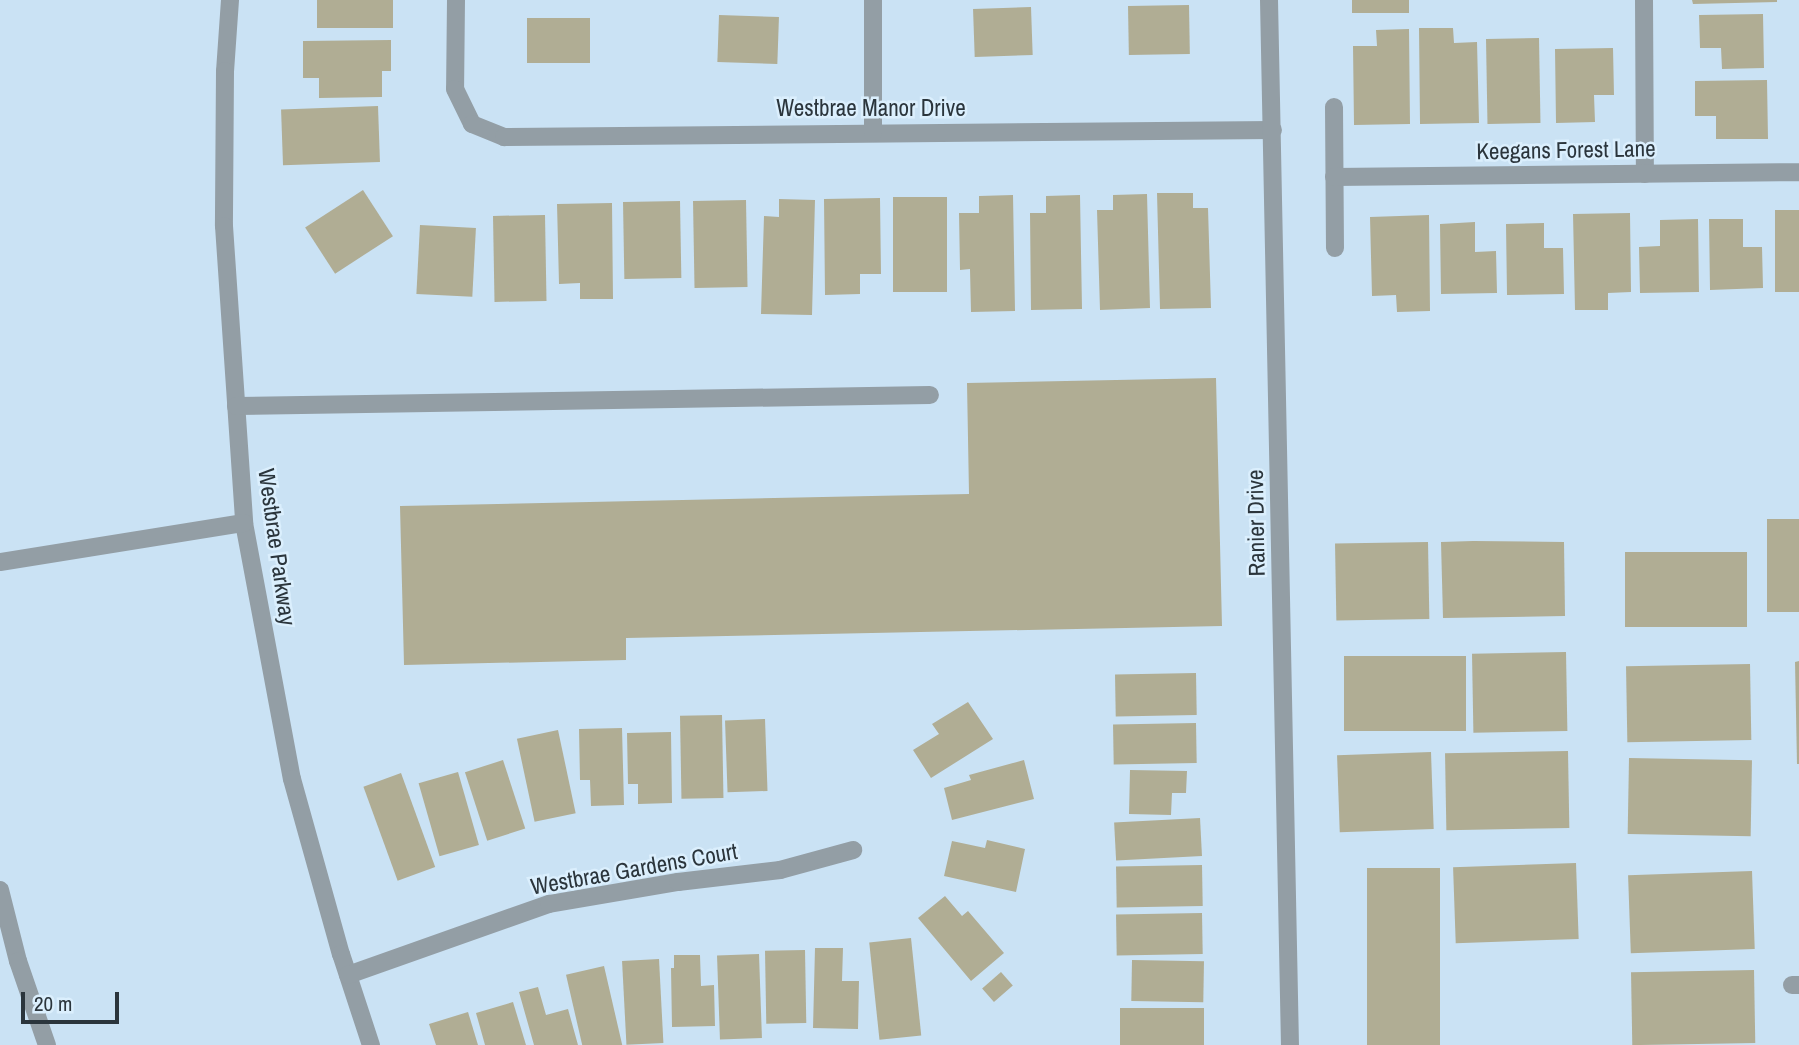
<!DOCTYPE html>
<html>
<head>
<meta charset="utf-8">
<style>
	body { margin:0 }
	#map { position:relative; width:1799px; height:1045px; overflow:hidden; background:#cae2f4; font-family:"Archivo Narrow",sans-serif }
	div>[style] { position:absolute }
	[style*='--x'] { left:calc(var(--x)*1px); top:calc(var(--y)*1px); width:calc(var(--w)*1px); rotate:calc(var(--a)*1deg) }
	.building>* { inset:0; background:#b0ad94; transform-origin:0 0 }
	.minor>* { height:18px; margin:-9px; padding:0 9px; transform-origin:9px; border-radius:9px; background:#939ea5 }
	span { translate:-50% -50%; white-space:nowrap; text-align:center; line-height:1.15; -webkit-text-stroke:5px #dbeffd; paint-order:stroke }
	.street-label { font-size:23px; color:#2b353c }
	.scale { position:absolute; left:21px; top:992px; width:98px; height:32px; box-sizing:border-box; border:4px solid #2b353c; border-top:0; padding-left:9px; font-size:21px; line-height:24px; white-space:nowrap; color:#2b353c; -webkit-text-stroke:5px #dbeffd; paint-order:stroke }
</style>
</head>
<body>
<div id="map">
	<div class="building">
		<div style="left:317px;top:0;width:76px;height:28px"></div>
		<div style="left:1352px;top:0;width:57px;height:13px"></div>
		<div style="clip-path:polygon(1692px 0,1777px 0,1777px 2px,1693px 4px)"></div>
		<div style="left:1189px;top:5px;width:49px;height:61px;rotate:89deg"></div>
		<div style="left:1031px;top:7px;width:48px;height:58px;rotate:88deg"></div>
		<div style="clip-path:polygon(1763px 14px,1764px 68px,1722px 69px,1721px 48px,1700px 48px,1699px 15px)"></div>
		<div style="left:719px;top:15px;width:60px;height:47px;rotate:2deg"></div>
		<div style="left:527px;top:18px;width:63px;height:45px"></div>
		<div style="clip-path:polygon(1419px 28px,1453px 28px,1454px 43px,1477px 42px,1479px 123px,1420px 124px)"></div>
		<div style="clip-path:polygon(1409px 29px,1410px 124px,1354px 125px,1353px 46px,1377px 46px,1376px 30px)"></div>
		<div style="left:1539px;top:38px;width:85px;height:53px;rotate:89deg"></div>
		<div style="clip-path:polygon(391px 40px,391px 71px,382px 71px,382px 97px,319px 98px,319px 78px,303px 78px,303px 41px)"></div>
		<div style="clip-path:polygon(1613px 48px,1614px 95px,1594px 95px,1595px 122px,1556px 123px,1555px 49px)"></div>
		<div style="clip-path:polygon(1767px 80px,1768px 139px,1716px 139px,1716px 116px,1695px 116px,1695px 81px)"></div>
		<div style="left:378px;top:106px;width:56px;height:97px;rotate:88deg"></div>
		<div style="left:363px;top:190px;width:55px;height:69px;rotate:57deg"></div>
		<div style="clip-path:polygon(1157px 193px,1193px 193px,1193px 208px,1208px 208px,1211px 308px,1160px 309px)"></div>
		<div style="clip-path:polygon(1147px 194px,1150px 308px,1100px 310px,1097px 210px,1113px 210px,1113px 195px)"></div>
		<div style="clip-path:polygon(1013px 195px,1015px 311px,971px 312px,970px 269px,960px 270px,959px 213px,979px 213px,979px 196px)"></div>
		<div style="clip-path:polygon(1080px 195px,1082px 309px,1031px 310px,1030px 213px,1046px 213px,1046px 196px)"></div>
		<div style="left:893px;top:197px;width:54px;height:95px"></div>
		<div style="clip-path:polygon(880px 198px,881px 274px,860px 274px,860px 294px,825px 295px,824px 199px)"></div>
		<div style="clip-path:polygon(779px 199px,815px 200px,812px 315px,761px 314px,764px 216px,779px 217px)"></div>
		<div style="left:746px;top:200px;width:87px;height:53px;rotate:89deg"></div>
		<div style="left:680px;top:201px;width:77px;height:57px;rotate:89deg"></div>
		<div style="clip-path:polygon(612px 203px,613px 299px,580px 299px,580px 283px,559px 284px,557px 204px)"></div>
		<div style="left:1799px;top:210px;width:82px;height:24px;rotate:90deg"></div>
		<div style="clip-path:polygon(1630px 213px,1631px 292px,1608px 293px,1608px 310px,1575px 310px,1573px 214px)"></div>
		<div style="left:545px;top:215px;width:86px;height:52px;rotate:89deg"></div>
		<div style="clip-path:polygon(1429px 215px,1430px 311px,1397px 312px,1396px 295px,1372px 296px,1370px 217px)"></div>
		<div style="clip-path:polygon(1698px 219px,1699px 292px,1640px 293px,1639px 247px,1660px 246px,1660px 220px)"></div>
		<div style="clip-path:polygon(1709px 219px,1743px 219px,1743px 247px,1762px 247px,1763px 288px,1710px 290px)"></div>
		<div style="clip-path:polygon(1475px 222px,1475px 252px,1496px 251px,1497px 293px,1441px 294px,1440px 224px)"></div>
		<div style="clip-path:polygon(1544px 223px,1544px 248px,1563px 248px,1564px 294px,1507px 295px,1506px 224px)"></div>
		<div style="left:420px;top:225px;width:56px;height:69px;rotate:3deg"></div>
		<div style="clip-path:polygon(1216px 378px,1222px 626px,626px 638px,626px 660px,404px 665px,400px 506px,969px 494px,967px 383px)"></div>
		<div style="left:1767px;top:519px;width:32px;height:93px"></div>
		<div style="clip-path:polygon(1473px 541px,1564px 542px,1565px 616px,1443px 618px,1441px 542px)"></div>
		<div style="left:1428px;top:542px;width:77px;height:93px;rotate:89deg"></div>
		<div style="left:1625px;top:552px;width:122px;height:75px"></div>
		<div style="left:1566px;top:652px;width:79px;height:94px;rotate:89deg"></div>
		<div style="left:1344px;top:656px;width:122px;height:75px"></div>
		<div style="clip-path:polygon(1799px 661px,1799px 764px,1797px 764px,1795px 662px)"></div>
		<div style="left:1750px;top:664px;width:76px;height:124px;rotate:89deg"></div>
		<div style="left:1196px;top:673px;width:42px;height:81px;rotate:89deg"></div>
		<div style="clip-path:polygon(968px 702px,993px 739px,931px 778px,913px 750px,939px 734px,932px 724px)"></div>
		<div style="left:722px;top:715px;width:83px;height:42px;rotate:89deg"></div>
		<div style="left:765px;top:719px;width:72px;height:40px;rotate:88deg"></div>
		<div style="left:1196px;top:723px;width:40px;height:83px;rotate:89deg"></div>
		<div style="clip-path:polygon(622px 728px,624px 805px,591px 806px,590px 780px,580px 780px,579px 729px)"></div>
		<div style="left:558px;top:730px;width:85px;height:42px;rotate:78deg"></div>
		<div style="clip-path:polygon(671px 732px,672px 803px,638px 804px,638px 784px,628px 784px,627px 733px)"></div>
		<div style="left:1568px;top:751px;width:77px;height:123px;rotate:89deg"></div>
		<div style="left:1431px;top:752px;width:77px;height:94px;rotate:88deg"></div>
		<div style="left:1629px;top:758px;width:123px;height:76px;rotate:1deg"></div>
		<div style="left:503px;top:760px;width:72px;height:40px;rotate:72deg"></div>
		<div style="clip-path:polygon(1024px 760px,1034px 799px,952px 820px,944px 788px,971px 780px,969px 775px)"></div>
		<div style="clip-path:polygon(1130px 770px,1187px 771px,1186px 793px,1172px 793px,1171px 815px,1129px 814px)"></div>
		<div style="left:458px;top:772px;width:76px;height:41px;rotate:74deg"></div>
		<div style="left:401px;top:773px;width:100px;height:40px;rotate:70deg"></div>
		<div style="left:1200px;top:818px;width:38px;height:86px;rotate:87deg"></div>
		<div style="clip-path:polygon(987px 840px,1025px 849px,1016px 892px,944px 876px,952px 841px,985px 848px)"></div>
		<div style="left:1576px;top:863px;width:76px;height:123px;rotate:88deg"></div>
		<div style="left:1202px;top:865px;width:41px;height:86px;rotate:89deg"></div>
		<div style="left:1367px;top:868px;width:73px;height:177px"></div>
		<div style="left:1752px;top:871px;width:78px;height:124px;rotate:88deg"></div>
		<div style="clip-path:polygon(945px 896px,962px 916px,968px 911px,1004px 953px,971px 981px,918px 918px)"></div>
		<div style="left:1202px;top:913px;width:41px;height:86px;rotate:89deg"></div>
		<div style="left:911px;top:938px;width:98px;height:42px;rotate:84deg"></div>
		<div style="clip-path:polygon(815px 948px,843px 948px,842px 981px,859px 981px,858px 1029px,813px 1028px)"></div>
		<div style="left:805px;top:950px;width:73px;height:40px;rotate:89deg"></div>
		<div style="left:759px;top:954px;width:84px;height:42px;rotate:88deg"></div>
		<div style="clip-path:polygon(674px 955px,700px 955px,701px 986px,714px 985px,715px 1026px,672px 1027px,671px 968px,674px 968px)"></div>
		<div style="left:659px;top:959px;width:84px;height:37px;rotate:87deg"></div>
		<div style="left:1132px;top:960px;width:72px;height:41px;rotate:1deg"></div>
		<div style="left:604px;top:966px;width:81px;height:39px;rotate:77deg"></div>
		<div style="left:1754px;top:970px;width:73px;height:123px;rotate:89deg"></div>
		<div style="left:1001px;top:972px;width:18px;height:25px;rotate:49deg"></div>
		<div style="clip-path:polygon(538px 987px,546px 1015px,568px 1009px,578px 1045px,534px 1045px,519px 992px)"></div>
		<div style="clip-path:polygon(513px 1002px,526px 1045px,485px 1045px,476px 1013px)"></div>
		<div style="left:1204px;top:1008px;width:37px;height:84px;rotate:90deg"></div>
		<div style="clip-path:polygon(468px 1012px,478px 1045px,436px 1045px,429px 1024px)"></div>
	</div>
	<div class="minor">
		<div style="--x:230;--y:0;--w:71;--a:94"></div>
		<div style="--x:225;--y:71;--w:155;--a:90.4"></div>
		<div style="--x:224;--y:226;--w:298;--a:86.1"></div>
		<div style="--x:244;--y:523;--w:260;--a:79.4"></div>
		<div style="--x:292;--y:779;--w:182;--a:74.4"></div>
		<div style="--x:341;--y:954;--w:96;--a:71.8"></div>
		<div style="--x:456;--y:0;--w:89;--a:90.6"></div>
		<div style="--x:455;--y:89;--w:39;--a:64"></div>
		<div style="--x:472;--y:124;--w:35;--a:22"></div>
		<div style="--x:504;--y:137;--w:769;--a:-0.52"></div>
		<div style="--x:1269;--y:0;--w:1045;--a:88.85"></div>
		<div style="--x:1644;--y:0;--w:174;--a:89.7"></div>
		<div style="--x:1334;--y:107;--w:141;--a:89.6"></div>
		<div style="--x:873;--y:133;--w:133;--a:-90"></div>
		<div style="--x:1334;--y:177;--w:465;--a:-0.6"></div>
		<div style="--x:236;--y:406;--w:694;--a:-0.91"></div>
		<div style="--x:0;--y:562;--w:247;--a:-9.1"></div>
		<div style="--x:0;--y:890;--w:73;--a:75.8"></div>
		<div style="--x:18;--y:961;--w:89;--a:71"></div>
		<div style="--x:348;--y:975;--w:213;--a:-19.5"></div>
		<div style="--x:549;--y:904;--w:131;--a:-9.7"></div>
		<div style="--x:678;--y:882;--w:103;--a:-6.7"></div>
		<div style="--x:780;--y:870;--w:76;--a:-15.3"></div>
		<div style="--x:1792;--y:985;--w:7;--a:0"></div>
	</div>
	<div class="street-label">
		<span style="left:871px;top:108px">Westbrae Manor Drive</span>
		<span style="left:1566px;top:150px;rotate:-1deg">Keegans Forest Lane</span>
		<span style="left:1256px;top:523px;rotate:-91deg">Ranier Drive</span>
		<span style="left:277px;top:547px;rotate:82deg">Westbrae Parkway</span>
		<span style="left:634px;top:869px;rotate:-10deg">Westbrae Gardens Court</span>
	</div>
	<div class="scale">20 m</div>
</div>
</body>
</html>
